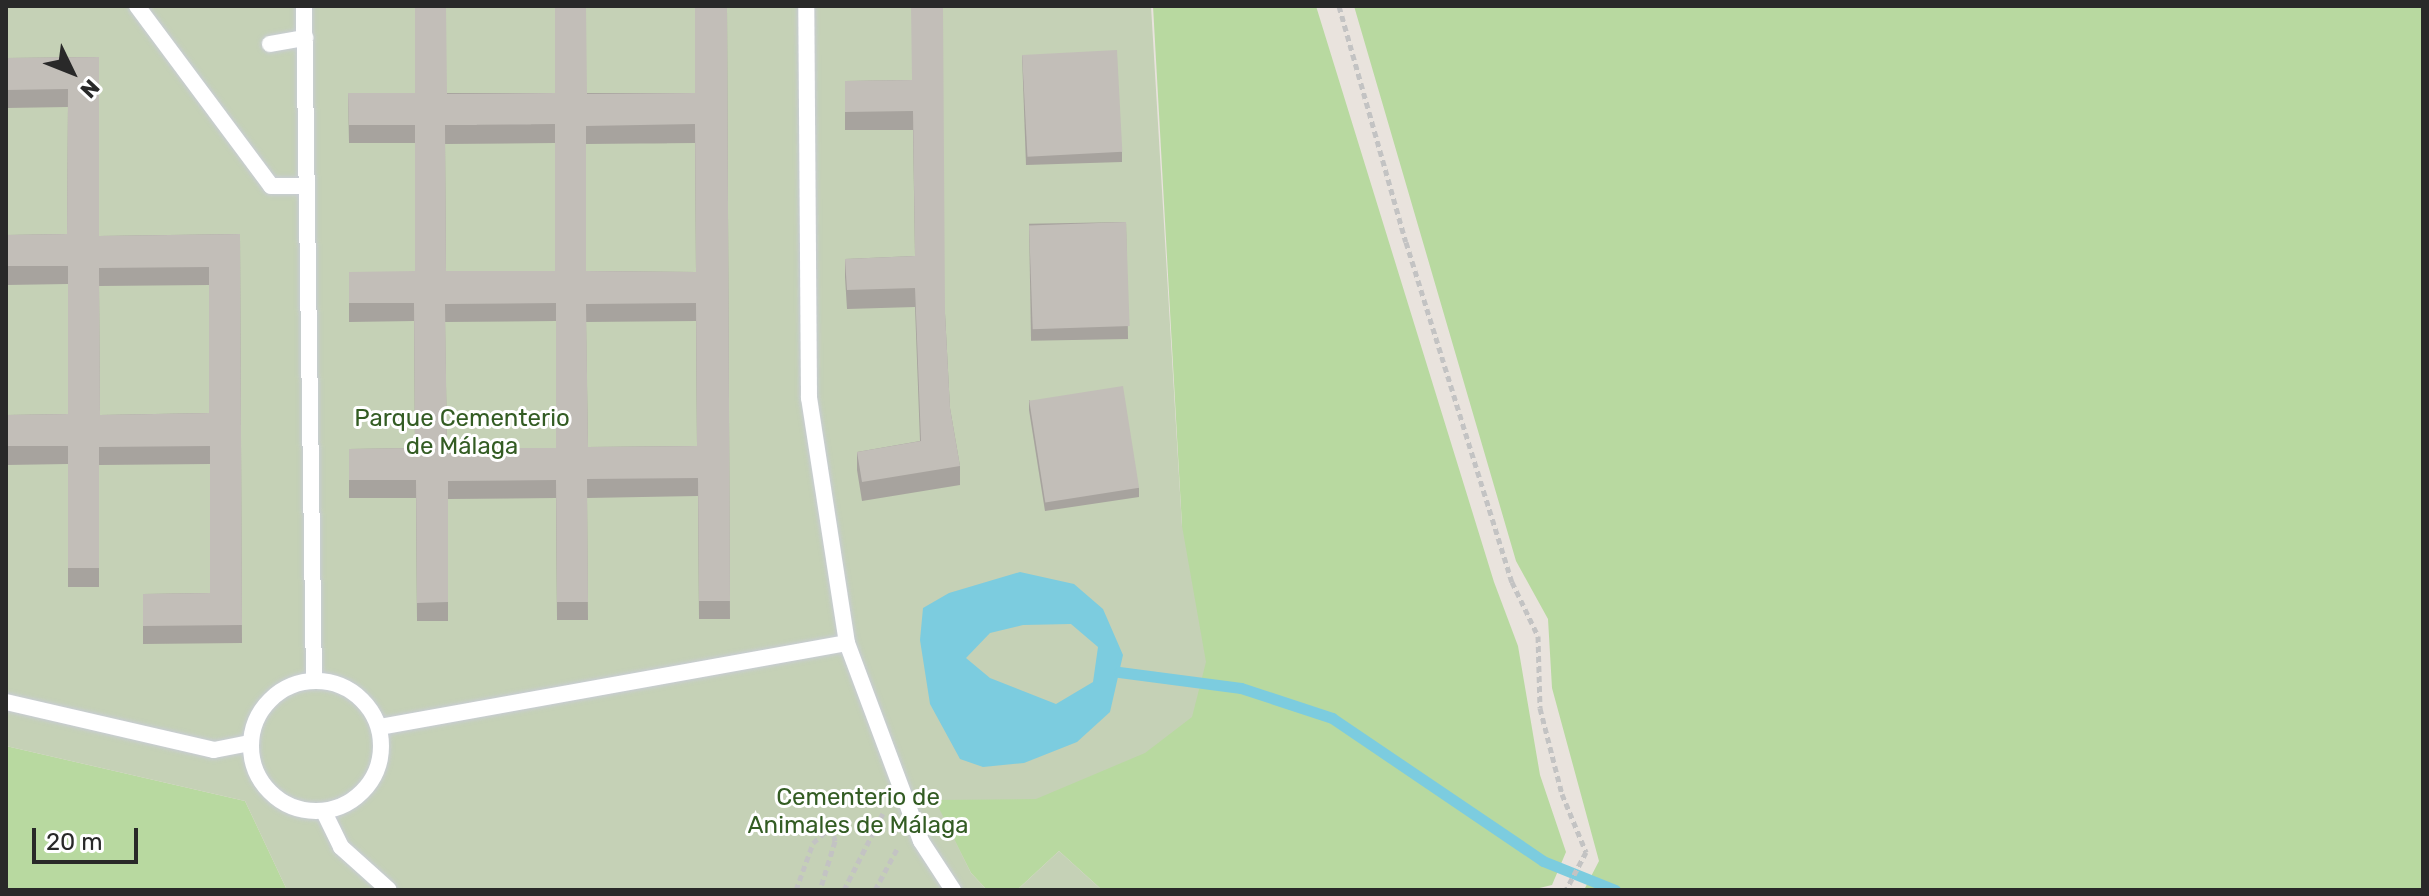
<!DOCTYPE html>
<html>
<head>
<meta charset="utf-8">
<style>
	body { margin:0 }
	#map { position:relative; width:2429px; height:896px; overflow:hidden; background:#e9e3dd; font-family:Rubik,sans-serif }
	div>[style] { position:absolute }
	[style*='--x'] { left:calc(var(--x)*1px); top:calc(var(--y)*1px); width:calc(var(--w)*1px); rotate:calc(var(--a)*1deg) }
	.green>* { inset:0; background:#b8d9a0 }
	.cemetery>* { inset:0; background:#c5d1b6 }
	.water>* { inset:0; background:#7cccdf }
	.stream>* { height:11px; margin:-5.5px; padding:0 5.5px; transform-origin:5.5px; border-radius:5.5px; background:#7cccdf }
	.path>* { height:5px; margin-top:-2.5px; transform-origin:0; background:repeating-linear-gradient(90deg,#c3c3c3 0 6px,transparent 0 10px) }
	.roads { filter:drop-shadow(0 0 2px #c8ccd5) drop-shadow(0 0 2px #c8ccd5) }
	.lane>* { height:16px; margin:-8px; padding:0 8px; transform-origin:8px; border-radius:8px; background:#fff }
	.lane>.ring { margin:-8px; padding:0; box-sizing:content-box; background:none; border:16px solid #fff; border-radius:50% }
	.wall>* { inset:0; background:#a7a39e; transform-origin:0 0 }
	.building>* { inset:0; background:#c2beb8; transform-origin:0 0 }
	span { translate:-50% -50%; white-space:nowrap; text-align:center; line-height:1.15; -webkit-text-stroke:6px #fff; paint-order:stroke }
	.park-label { font-size:24px; color:#335c23 }
	.frame { position:absolute; inset:0; border:8px solid #292929; pointer-events:none }
	.north { position:absolute; left:32px; top:32px; width:80px; height:80px; -webkit-text-stroke:6px #fff; paint-order:stroke; rotate:133deg; font-size:22px; font-weight:700; line-height:32px; text-align:center; color:#292929 }
	.north::after { content:''; display:block; margin:auto; width:28px; height:36px; background:#292929; clip-path:polygon(50% 0,100% 100%,50% 72%,0 100%) }
	.scale { position:absolute; left:32px; top:828px; width:106px; height:36px; box-sizing:border-box; border:4px solid #292929; border-top:0; padding-left:10px; font-size:24px; line-height:28px; white-space:nowrap; color:#292929; -webkit-text-stroke:6px #fff; paint-order:stroke }
</style>
</head>
<body>
<div id="map">
	<div class="green">
		<div style="clip-path:polygon(1153px 6px,1316px 6px,1494px 582px,1518px 646px,1540px 775px,1566px 852px,1552px 885px,1531px 890px,1102px 890px,1059px 851px,1017px 890px,987px 890px,971px 873px,934px 800px,1182px 526px)"></div>
		<div style="clip-path:polygon(1354px 6px,2423px 6px,2423px 890px,1584px 890px,1599px 861px,1552px 688px,1548px 619px,1516px 561px)"></div>
		<div style="clip-path:polygon(6px 746px,245px 801px,287px 890px,6px 890px)"></div>
	</div>
	<div class="cemetery">
		<div style="clip-path:polygon(6px 6px,1151px 6px,1182px 526px,1206px 662px,1192px 717px,1145px 753px,1036px 799px,935px 800px,971px 873px,987px 890px,287px 890px,245px 801px,6px 746px)"></div>
		<div style="clip-path:polygon(1059px 851px,1102px 890px,1017px 890px)"></div>
	</div>
	<div class="water">
		<div style="clip-path:polygon(evenodd,1020px 572px,1074px 584px,1103px 609px,1123px 655px,1110px 712px,1077px 742px,1024px 763px,983px 767px,960px 759px,930px 704px,920px 640px,923px 608px,949px 593px,1020px 572px,1071px 624px,1098px 647px,1093px 682px,1056px 704px,990px 678px,966px 658px,990px 633px,1023px 625px,1071px 624px)"></div>
	</div>
	<div class="stream">
		<div style="--x:1119;--y:672;--w:123;--a:7.5"></div>
		<div style="--x:1241;--y:688;--w:96;--a:18.2"></div>
		<div style="--x:1332;--y:718;--w:255;--a:34.1"></div>
		<div style="--x:1543;--y:861;--w:78;--a:21.9"></div>
	</div>
	<div class="path">
		<div style="--x:1339;--y:6;--w:245;--a:74.2"></div>
		<div style="--x:1406;--y:242;--w:356;--a:72.7"></div>
		<div style="--x:1512;--y:582;--w:60;--a:64.3"></div>
		<div style="--x:1538;--y:636;--w:72;--a:88.4"></div>
		<div style="--x:1540;--y:708;--w:89;--a:75.7"></div>
		<div style="--x:1562;--y:794;--w:63;--a:67.5"></div>
		<div style="--x:1586;--y:852;--w:43;--a:117.8"></div>
		<div style="--x:796;--y:890;--w:50;--a:-70.1"></div>
		<div style="--x:813;--y:843;--w:25;--a:-42"></div>
		<div style="--x:832;--y:826;--w:15;--a:79"></div>
		<div style="--x:835;--y:841;--w:51;--a:107"></div>
		<div style="--x:844;--y:890;--w:86;--a:-63.1"></div>
		<div style="--x:875;--y:890;--w:47;--a:-61.8"></div>
	</div>
	<div class="roads">
		<div class="lane">
			<div style="--x:137;--y:6;--w:224;--a:53.3"></div>
			<div style="--x:271;--y:186;--w:33;--a:0"></div>
			<div style="--x:304;--y:6;--w:674;--a:89.15"></div>
			<div style="--x:270;--y:44;--w:36;--a:-10"></div>
			<div style="--x:847;--y:643;--w:211;--a:69.5"></div>
			<div style="--x:921;--y:841;--w:59;--a:56.9"></div>
			<div class="ring" style="left:251px;top:681px;width:114px;height:114px"></div>
			<div style="--x:6;--y:702;--w:213;--a:13"></div>
			<div style="--x:214;--y:750;--w:37;--a:-11"></div>
			<div style="--x:380;--y:727;--w:474;--a:-10.2"></div>
			<div style="--x:847;--y:643;--w:248;--a:-98.8"></div>
			<div style="--x:809;--y:398;--w:392;--a:-90.4"></div>
			<div style="--x:324;--y:812;--w:39;--a:64"></div>
			<div style="--x:341;--y:847;--w:64;--a:41.9"></div>
		</div>
	</div>
	<div class="wall">
		<div style="clip-path:polygon(evenodd,727px 6px,730px 619px,699px 619px,698px 496px,587px 498px,588px 620px,557px 620px,556px 498px,448px 499px,448px 621px,417px 621px,416px 498px,349px 498px,349px 449px,415px 448px,414px 321px,349px 322px,349px 290px,415px 271px,415px 143px,349px 143px,348px 93px,695px 93px,727px 6px,555px 143px,555px 271px,446px 271px,445px 144px,555px 143px,727px 6px,695px 143px,696px 272px,586px 271px,586px 144px,695px 143px,727px 6px,556px 321px,556px 448px,447px 448px,445px 322px,556px 321px,727px 6px,696px 321px,697px 446px,588px 447px,586px 322px,696px 321px)"></div>
		<div style="clip-path:polygon(1022px 55px,1122px 152px,1122px 162px,1026px 165px)"></div>
		<div style="clip-path:polygon(evenodd,99px 57px,99px 236px,240px 234px,242px 643px,143px 644px,143px 594px,210px 593px,210px 464px,99px 465px,99px 587px,68px 587px,68px 464px,6px 465px,6px 415px,68px 414px,68px 284px,6px 285px,6px 235px,67px 234px,68px 107px,6px 108px,6px 58px,99px 57px,209px 285px,209px 413px,100px 415px,99px 286px,209px 285px)"></div>
		<div style="clip-path:polygon(912px 80px,945px 313px,950px 408px,960px 466px,960px 485px,862px 501px,857px 470px,857px 452px,920px 441px,915px 307px,847px 309px,845px 277px,845px 259px,915px 256px,913px 130px,845px 130px,845px 81px)"></div>
		<div style="left:1126px;top:222px;width:117px;height:97px;rotate:89deg"></div>
		<div style="clip-path:polygon(1029px 400px,1139px 488px,1139px 497px,1045px 511px,1029px 410px)"></div>
	</div>
	<div class="building">
		<div style="clip-path:polygon(evenodd,415px 6px,446px 6px,447px 94px,555px 93px,555px 6px,586px 6px,587px 94px,695px 93px,695px 6px,727px 6px,730px 601px,699px 601px,698px 478px,587px 479px,588px 602px,557px 602px,556px 480px,448px 481px,448px 602px,417px 603px,416px 480px,349px 480px,349px 449px,415px 448px,414px 303px,349px 303px,349px 272px,415px 271px,415px 125px,349px 125px,348px 93px,415px 93px,415px 6px,555px 124px,555px 271px,446px 271px,445px 125px,555px 124px,415px 6px,695px 124px,696px 272px,586px 271px,586px 126px,695px 124px,415px 6px,556px 303px,556px 448px,447px 448px,445px 304px,556px 303px,415px 6px,696px 303px,697px 446px,588px 447px,586px 304px,696px 303px)"></div>
		<div style="clip-path:polygon(911px 6px,943px 6px,945px 313px,950px 408px,960px 466px,862px 482px,857px 452px,921px 441px,915px 288px,847px 290px,845px 259px,915px 256px,913px 111px,845px 112px,845px 81px,912px 80px)"></div>
		<div style="left:1117px;top:50px;width:102px;height:95px;rotate:87deg"></div>
		<div style="clip-path:polygon(evenodd,99px 57px,99px 236px,240px 234px,242px 625px,143px 626px,143px 594px,210px 593px,210px 446px,99px 447px,99px 568px,68px 568px,68px 446px,6px 446px,6px 415px,68px 414px,68px 266px,6px 266px,6px 235px,67px 234px,68px 89px,6px 90px,6px 58px,99px 57px,209px 267px,209px 413px,100px 415px,99px 268px,209px 267px)"></div>
		<div style="left:1126px;top:222px;width:104px;height:97px;rotate:88deg"></div>
		<div style="left:1123px;top:386px;width:103px;height:95px;rotate:81deg"></div>
	</div>
	<div class="park-label">
		<span style="left:462px;top:433px">Parque Cementerio<br>de Málaga</span>
		<span style="left:858px;top:812px">Cementerio de<br>Animales de Málaga</span>
	</div>
	<div class="frame"></div>
	<div class="north">N</div>
	<div class="scale">20 m</div>
</div>
</body>
</html>
